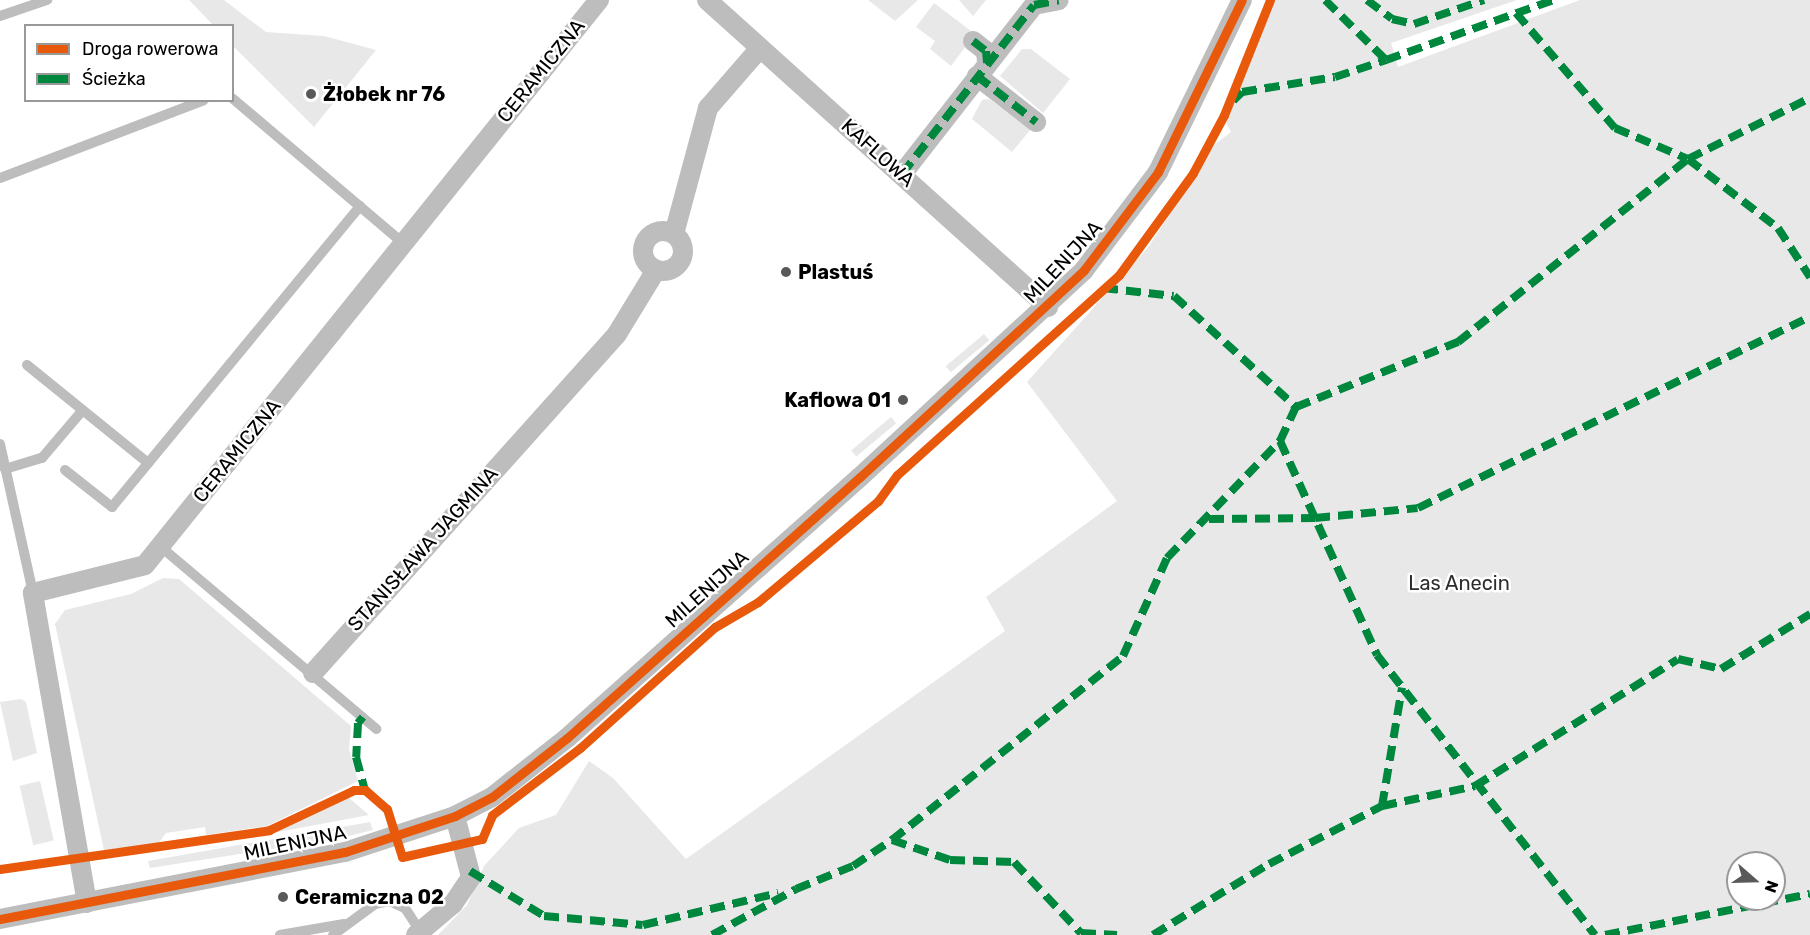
<!DOCTYPE html>
<html>
<head>
<meta charset="utf-8">
<style>
	body { margin:0 }
	#map { position:relative; width:1810px; height:935px; overflow:hidden; background:#fff; font-family:Rubik,sans-serif }
	div>[style] { position:absolute }
	[style*='--x'] { left:calc(var(--x)*1px); top:calc(var(--y)*1px); width:calc(var(--w)*1px); rotate:calc(var(--a)*1deg) }
	.green>* { inset:0; background:#e8e8e8; transform-origin:0 0 }
	.lane>* { height:10px; margin:-5px; padding:0 5px; transform-origin:5px; border-radius:5px; background:#bdbdbd }
	.street>* { height:20px; margin:-10px; padding:0 10px; transform-origin:10px; border-radius:10px; background:#bdbdbd }
	.street>.ring { margin:-10px; padding:0; box-sizing:content-box; background:none; border:20px solid #bdbdbd; border-radius:50% }
	.quiet>* { height:8px; margin-top:-4px; transform-origin:0; background:repeating-linear-gradient(90deg,#00873e 0 15px,transparent 0 23px) }
	.cycleway>* { height:9px; margin:-4.5px; padding:0 4.5px; transform-origin:4.5px; border-radius:4.5px; background:#e8590c }
	.dots>* { width:16px; height:16px; translate:-50% -50%; box-sizing:border-box; border:3px solid #fff; border-radius:50% }
	span { translate:-50% -50%; white-space:nowrap; text-align:center; line-height:1.15; -webkit-text-stroke:5px #fff; paint-order:stroke }
	.street-label { font-size:20px; color:#000 }
	.poi-label { font-size:20px; color:#000; font-weight:700 }
	.left { translate:0 -50%; text-align:left }
	.right { translate:-100% -50%; text-align:right }
	.park-label { font-size:20px; color:#2d2d2d }
	.legend { position:absolute; left:24px; top:24px; width:210px; height:78px; box-sizing:border-box; background:#fff; border:2px solid #999; margin:0; padding:8px 10px; list-style:none; font-size:18px; color:#000 }
	.legend li { display:flex; align-items:center; gap:12px; height:30px }
	.legend b { width:30px; border:2px solid #999 }
	.north { position:absolute; left:1726px; top:851px; width:60px; height:60px; box-sizing:border-box; background:#fff; border:2px solid #999; border-radius:50%; rotate:110deg; font-size:16px; font-weight:700; line-height:24px; text-align:center; color:#000 }
	.north::after { content:''; display:block; margin:auto; width:21px; height:27px; background:#595959; clip-path:polygon(50% 0,100% 100%,50% 72%,0 100%) }
</style>
</head>
<body>
<div id="map">
	<div class="green">
		<div style="clip-path:polygon(189px 0,224px 0,266px 32px,324px 36px,376px 50px,314px 127px,233px 46px,232px 26px,213px 25px)"></div>
		<div style="clip-path:polygon(868px 0,918px 0,895px 21px)"></div>
		<div style="clip-path:polygon(959px 0,986px 0,973px 16px)"></div>
		<div style="clip-path:polygon(evenodd,1275px 0,1517px 0,1391px 43px,1398px 67px,1580px 0,1810px 0,1810px 935px,438px 935px,467px 905px,484px 866px,519px 828px,556px 815px,589px 761px,613px 778px,686px 859px,1005px 631px,986px 597px,1117px 501px,1027px 382px,1149px 246px,1214px 145px,1231px 132px,1226px 123px,1275px 0,1738px 863px,1774px 863px,1774px 899px,1738px 899px,1738px 863px)"></div>
		<div style="clip-path:polygon(934px 3px,975px 34px,951px 66px,930px 49px,935px 41px,916px 27px)"></div>
		<div style="clip-path:polygon(1022px 49px,1031px 49px,1070px 79px,1043px 113px,1000px 76px)"></div>
		<div style="clip-path:polygon(989px 99px,1031px 129px,1012px 152px,972px 119px,982px 100px)"></div>
		<div style="left:984px;top:334px;width:8px;height:50px;rotate:50deg"></div>
		<div style="left:891px;top:417px;width:8px;height:52px;rotate:50deg"></div>
		<div style="clip-path:polygon(163px 578px,179px 579px,351px 726px,349px 749px,358px 781px,267px 826px,206px 835px,205px 827px,166px 833px,158px 844px,104px 850px,55px 624px,65px 610px,131px 594px)"></div>
		<div style="clip-path:polygon(21px 699px,26px 702px,37px 753px,13px 761px,0 702px)"></div>
		<div style="left:40px;top:781px;width:61px;height:21px;rotate:77deg"></div>
		<div style="clip-path:polygon(348px 797px,369px 815px,267px 834px,323px 807px)"></div>
		<div style="clip-path:polygon(370px 822px,373px 830px,337px 839px,150px 868px,148px 861px)"></div>
	</div>
	<div class="lane">
		<div style="--x:0;--y:16;--w:50;--a:-18.8"></div>
		<div style="--x:232;--y:98;--w:224;--a:40.3"></div>
		<div style="--x:0;--y:178;--w:218;--a:-20.9"></div>
		<div style="--x:27;--y:365;--w:156;--a:39"></div>
		<div style="--x:0;--y:444;--w:153;--a:77.5"></div>
		<div style="--x:5;--y:469;--w:39;--a:-17"></div>
		<div style="--x:42;--y:458;--w:62;--a:-49.6"></div>
		<div style="--x:65;--y:470;--w:60;--a:38.2"></div>
		<div style="--x:112;--y:507;--w:390;--a:-50.5"></div>
		<div style="--x:161;--y:547;--w:282;--a:40.2"></div>
		<div style="--x:280;--y:935;--w:65;--a:-9.8"></div>
		<div style="--x:333;--y:935;--w:52;--a:-36.4"></div>
		<div style="--x:375;--y:904;--w:14;--a:-12"></div>
		<div style="--x:389;--y:901;--w:17;--a:24"></div>
		<div style="--x:405;--y:908;--w:27;--a:57"></div>
	</div>
	<div class="street">
		<div style="--x:707;--y:0;--w:459;--a:42"></div>
		<div style="--x:973;--y:41;--w:16;--a:38"></div>
		<div style="--x:986;--y:51;--w:12;--a:85"></div>
		<div style="--x:977;--y:76;--w:75;--a:37.9"></div>
		<div style="--x:902;--y:174;--w:214;--a:-52"></div>
		<div style="--x:1034;--y:5;--w:25;--a:-11"></div>
		<div class="ring" style="left:643px;top:231px;width:20px;height:20px"></div>
		<div style="--x:674;--y:234;--w:131;--a:-74.9"></div>
		<div style="--x:708;--y:108;--w:79;--a:-49.1"></div>
		<div style="--x:313;--y:673;--w:455;--a:-48.1"></div>
		<div style="--x:617;--y:334;--w:75;--a:-58.6"></div>
		<div style="--x:87;--y:903;--w:315;--a:-99.9"></div>
		<div style="--x:33;--y:593;--w:115;--a:-14"></div>
		<div style="--x:145;--y:565;--w:725;--a:-51.22"></div>
		<div style="--x:0;--y:919;--w:351;--a:-11"></div>
		<div style="--x:345;--y:852;--w:116;--a:-18.1"></div>
		<div style="--x:455;--y:816;--w:42;--a:-27.2"></div>
		<div style="--x:492;--y:797;--w:95;--a:-38.2"></div>
		<div style="--x:567;--y:738;--w:392;--a:-41.7"></div>
		<div style="--x:860;--y:477;--w:305;--a:-42.7"></div>
		<div style="--x:1084;--y:270;--w:123;--a:-52.9"></div>
		<div style="--x:1158;--y:172;--w:191;--a:-64"></div>
		<div style="--x:416;--y:935;--w:48;--a:-40"></div>
		<div style="--x:453;--y:904;--w:32;--a:-56"></div>
		<div style="--x:471;--y:877;--w:63;--a:-104.7"></div>
	</div>
	<div class="quiet">
		<div style="--x:1325;--y:0;--w:86;--a:44.5"></div>
		<div style="--x:1367;--y:0;--w:31;--a:37"></div>
		<div style="--x:1392;--y:19;--w:23;--a:13"></div>
		<div style="--x:1414;--y:24;--w:74;--a:-18.9"></div>
		<div style="--x:1516;--y:13;--w:152;--a:49.3"></div>
		<div style="--x:1615;--y:128;--w:79;--a:23"></div>
		<div style="--x:1688;--y:159;--w:113;--a:37.5"></div>
		<div style="--x:1778;--y:228;--w:59;--a:56.9"></div>
		<div style="--x:973;--y:41;--w:16;--a:38"></div>
		<div style="--x:986;--y:51;--w:12;--a:85"></div>
		<div style="--x:977;--y:76;--w:75;--a:37.9"></div>
		<div style="--x:1233;--y:101;--w:13;--a:-45"></div>
		<div style="--x:1242;--y:92;--w:94;--a:-9.2"></div>
		<div style="--x:1335;--y:77;--w:54;--a:-18.4"></div>
		<div style="--x:1386;--y:60;--w:178;--a:-19.7"></div>
		<div style="--x:902;--y:174;--w:214;--a:-52"></div>
		<div style="--x:1034;--y:5;--w:25;--a:-11"></div>
		<div style="--x:1103;--y:288;--w:71;--a:6.4"></div>
		<div style="--x:1174;--y:296;--w:165;--a:42.3"></div>
		<div style="--x:1280;--y:441;--w:235;--a:65.6"></div>
		<div style="--x:1377;--y:655;--w:355;--a:52.1"></div>
		<div style="--x:1209;--y:519;--w:106;--a:-0.5"></div>
		<div style="--x:1315;--y:518;--w:103;--a:-5.5"></div>
		<div style="--x:1418;--y:508;--w:436;--a:-26"></div>
		<div style="--x:363;--y:717;--w:8;--a:130"></div>
		<div style="--x:358;--y:723;--w:34;--a:93"></div>
		<div style="--x:356;--y:757;--w:34;--a:75"></div>
		<div style="--x:1382;--y:806;--w:120;--a:-80.4"></div>
		<div style="--x:892;--y:840;--w:61;--a:19"></div>
		<div style="--x:950;--y:860;--w:64;--a:1.8"></div>
		<div style="--x:1014;--y:862;--w:98;--a:46.7"></div>
		<div style="--x:1081;--y:933;--w:36;--a:3"></div>
		<div style="--x:470;--y:871;--w:87;--a:31.3"></div>
		<div style="--x:544;--y:916;--w:99;--a:5.2"></div>
		<div style="--x:643;--y:925;--w:139;--a:-13.3"></div>
		<div style="--x:712;--y:935;--w:96;--a:-28.7"></div>
		<div style="--x:796;--y:889;--w:61;--a:-22"></div>
		<div style="--x:853;--y:866;--w:47;--a:-33.7"></div>
		<div style="--x:892;--y:840;--w:295;--a:-38.5"></div>
		<div style="--x:1123;--y:656;--w:107;--a:-65.8"></div>
		<div style="--x:1167;--y:558;--w:163;--a:-46"></div>
		<div style="--x:1280;--y:441;--w:38;--a:-65"></div>
		<div style="--x:1296;--y:407;--w:175;--a:-21.9"></div>
		<div style="--x:1458;--y:342;--w:294;--a:-38.5"></div>
		<div style="--x:1688;--y:159;--w:136;--a:-26.6"></div>
		<div style="--x:1153;--y:935;--w:136;--a:-31.5"></div>
		<div style="--x:1269;--y:864;--w:127;--a:-27.2"></div>
		<div style="--x:1382;--y:806;--w:95;--a:-12.1"></div>
		<div style="--x:1475;--y:786;--w:239;--a:-32"></div>
		<div style="--x:1678;--y:659;--w:44;--a:13.1"></div>
		<div style="--x:1721;--y:669;--w:105;--a:-31.7"></div>
		<div style="--x:1605;--y:935;--w:209;--a:-11.3"></div>
	</div>
	<div class="cycleway">
		<div style="--x:0;--y:869;--w:272;--a:-8.2"></div>
		<div style="--x:269;--y:830;--w:94;--a:-25.2"></div>
		<div style="--x:354;--y:790;--w:11;--a:0"></div>
		<div style="--x:365;--y:790;--w:29;--a:41"></div>
		<div style="--x:387;--y:809;--w:50;--a:72.6"></div>
		<div style="--x:402;--y:857;--w:82;--a:-12.7"></div>
		<div style="--x:482;--y:839;--w:26;--a:-67"></div>
		<div style="--x:492;--y:815;--w:111;--a:-37.3"></div>
		<div style="--x:580;--y:748;--w:181;--a:-41.9"></div>
		<div style="--x:715;--y:627;--w:50;--a:-30.2"></div>
		<div style="--x:758;--y:602;--w:157;--a:-40.1"></div>
		<div style="--x:878;--y:501;--w:32;--a:-54"></div>
		<div style="--x:897;--y:475;--w:299;--a:-42"></div>
		<div style="--x:1119;--y:275;--w:126;--a:-54"></div>
		<div style="--x:1193;--y:173;--w:66;--a:-61.9"></div>
		<div style="--x:1224;--y:115;--w:124;--a:-68.2"></div>
		<div style="--x:0;--y:919;--w:351;--a:-11"></div>
		<div style="--x:345;--y:852;--w:116;--a:-18.1"></div>
		<div style="--x:455;--y:816;--w:42;--a:-27.2"></div>
		<div style="--x:492;--y:797;--w:95;--a:-38.2"></div>
		<div style="--x:567;--y:738;--w:392;--a:-41.7"></div>
		<div style="--x:860;--y:477;--w:305;--a:-42.7"></div>
		<div style="--x:1084;--y:270;--w:123;--a:-52.9"></div>
		<div style="--x:1158;--y:172;--w:191;--a:-64"></div>
	</div>
	<div class="dots">
		<div style="left:311px;top:94px;background:#595959"></div>
		<div style="left:786px;top:272px;background:#595959"></div>
		<div style="left:903px;top:400px;background:#595959"></div>
		<div style="left:283px;top:897px;background:#595959"></div>
	</div>
	<div class="street-label">
		<span style="left:541px;top:71px;rotate:-51deg">CERAMICZNA</span>
		<span style="left:878px;top:153px;rotate:42deg">KAFLOWA</span>
		<span style="left:1063px;top:262px;rotate:-47deg">MILENIJNA</span>
		<span style="left:237px;top:451px;rotate:-51deg">CERAMICZNA</span>
		<span style="left:423px;top:549px;rotate:-48deg">STANISŁAWA JAGMINA</span>
		<span style="left:707px;top:589px;rotate:-42deg">MILENIJNA</span>
		<span style="left:295px;top:843px;rotate:-12deg">MILENIJNA</span>
	</div>
	<div class="poi-label">
		<span class="left" style="left:323px;top:94px">Żłobek nr 76</span>
		<span class="left" style="left:798px;top:272px">Plastuś</span>
		<span class="right" style="left:891px;top:400px">Kaflowa 01</span>
		<span class="left" style="left:295px;top:897px">Ceramiczna 02</span>
	</div>
	<div class="park-label">
		<span style="left:1459px;top:583px">Las Anecin</span>
	</div>
	<ul class="legend">
	<li><b style="height:8px;background:#e8590c"></b>Droga rowerowa</li>
	<li><b style="height:8px;background:#00873e"></b>Ścieżka</li>
	</ul>
	<div class="north">N</div>
</div>
</body>
</html>
